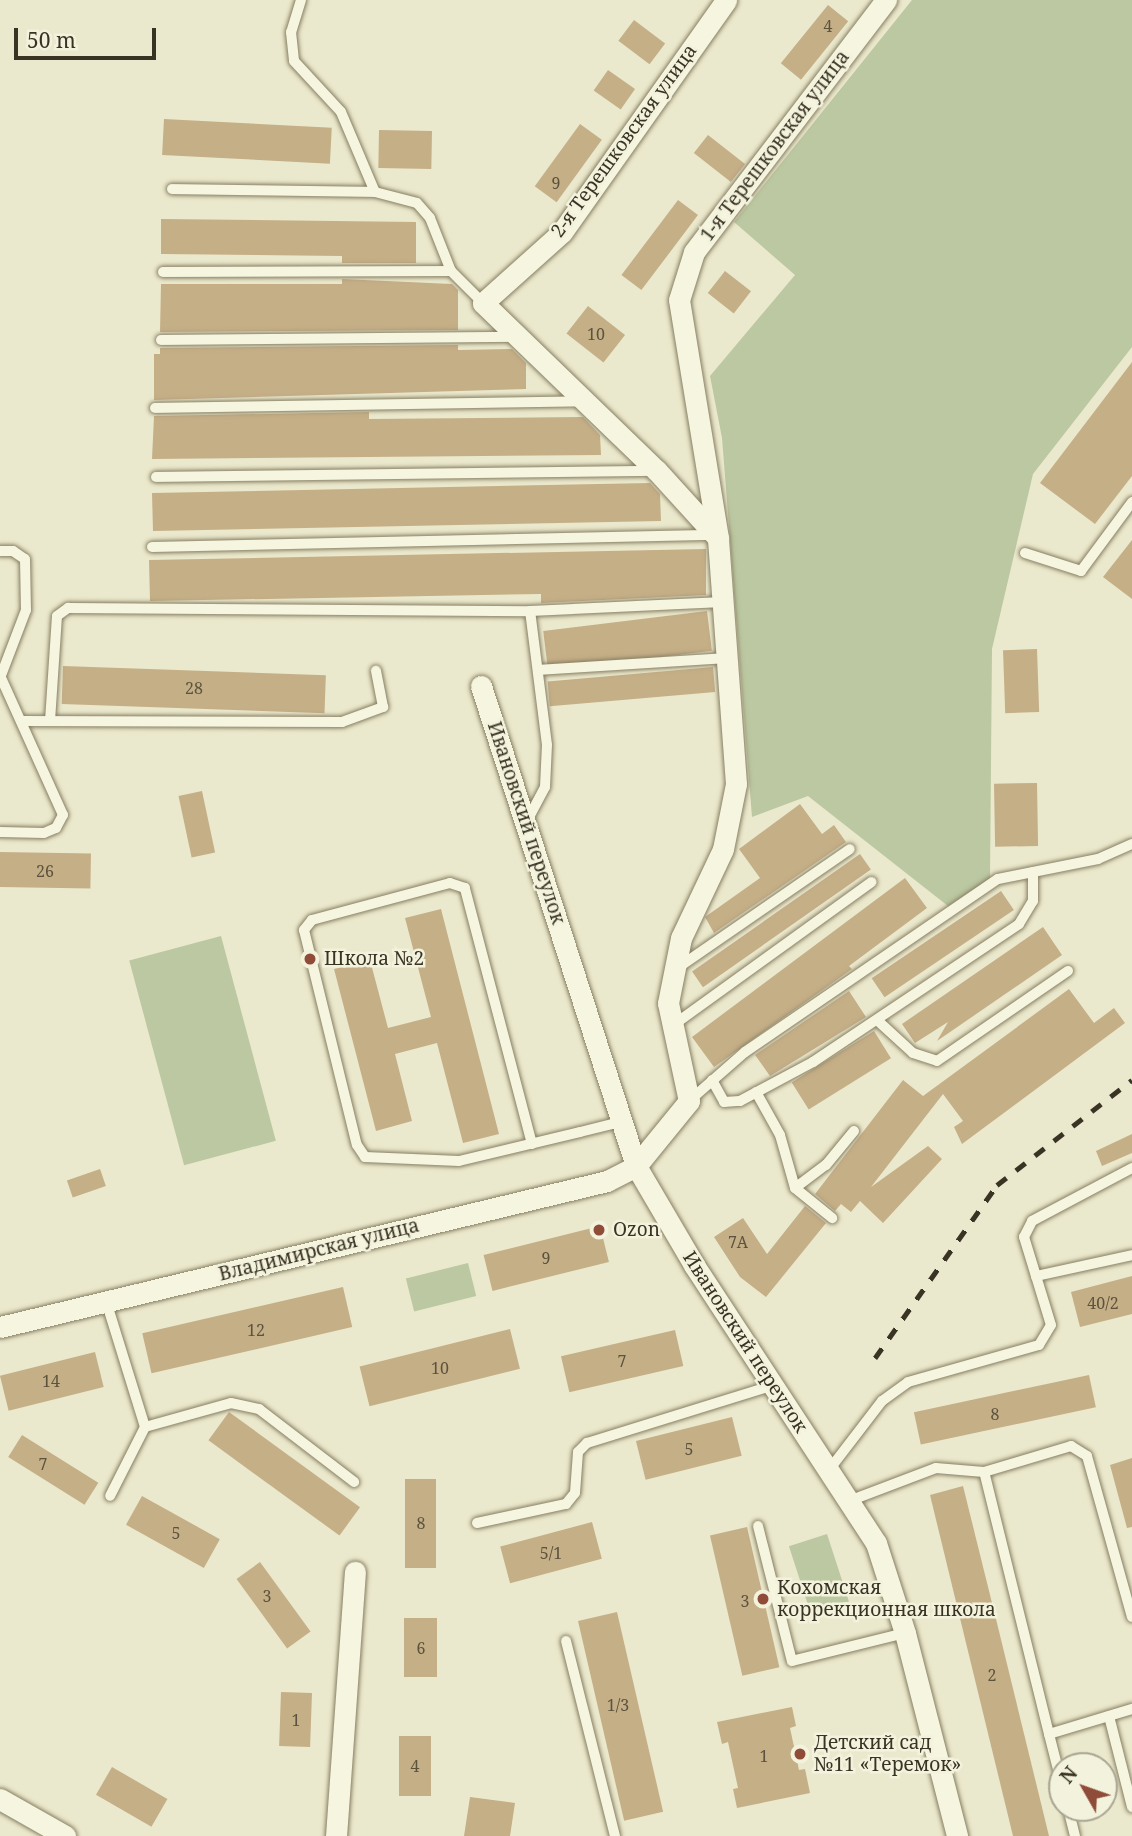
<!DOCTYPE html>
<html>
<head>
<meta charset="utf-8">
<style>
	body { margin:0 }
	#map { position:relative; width:1132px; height:1836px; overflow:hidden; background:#ebe9cd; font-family:"Noto Serif",serif }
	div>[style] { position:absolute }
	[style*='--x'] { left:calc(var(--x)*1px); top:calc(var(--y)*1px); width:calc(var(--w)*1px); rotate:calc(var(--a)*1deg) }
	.green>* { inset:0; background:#bbc8a1; transform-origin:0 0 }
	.building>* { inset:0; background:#c5af87; transform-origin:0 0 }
	.roads { filter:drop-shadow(0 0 2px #877e62) drop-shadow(0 0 2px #877e62) }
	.lane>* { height:10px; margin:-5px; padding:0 5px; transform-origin:5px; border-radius:5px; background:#f6f5e0 }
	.street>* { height:21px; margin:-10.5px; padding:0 10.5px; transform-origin:10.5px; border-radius:10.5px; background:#f6f5e0 }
	.rail>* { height:5px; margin-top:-2.5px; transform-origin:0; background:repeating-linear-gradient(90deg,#393324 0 12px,transparent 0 24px) }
	.dots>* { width:19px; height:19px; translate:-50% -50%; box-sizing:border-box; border:4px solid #f3f2dc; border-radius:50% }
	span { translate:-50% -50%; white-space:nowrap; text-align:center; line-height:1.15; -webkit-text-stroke:5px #f3f2dc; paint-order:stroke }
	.number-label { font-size:16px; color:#5c523d }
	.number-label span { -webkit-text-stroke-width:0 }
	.street-label { font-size:19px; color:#393324 }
	.poi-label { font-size:19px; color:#393324 }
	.left { translate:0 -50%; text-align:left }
	.north { position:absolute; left:1048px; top:1752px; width:70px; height:70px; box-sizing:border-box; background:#f3f2dc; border:2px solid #a9a692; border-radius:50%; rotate:310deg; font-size:19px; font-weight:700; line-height:28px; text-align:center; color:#393324 }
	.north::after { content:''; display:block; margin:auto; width:24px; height:32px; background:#8f4c38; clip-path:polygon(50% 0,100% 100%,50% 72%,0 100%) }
	.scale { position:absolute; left:14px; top:28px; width:142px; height:32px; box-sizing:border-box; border:4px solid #393324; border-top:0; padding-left:9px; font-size:21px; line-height:24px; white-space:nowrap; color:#393324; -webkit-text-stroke:5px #f3f2dc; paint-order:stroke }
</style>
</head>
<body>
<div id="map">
	<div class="green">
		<div style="clip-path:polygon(912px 0,1132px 0,1132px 347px,1033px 474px,992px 649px,990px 879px,948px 906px,808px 796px,752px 817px,722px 438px,710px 376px,795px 275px,734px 222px)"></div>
		<div style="left:221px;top:936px;width:212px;height:95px;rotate:75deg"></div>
		<div style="left:468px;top:1263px;width:34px;height:64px;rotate:76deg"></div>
		<div style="left:827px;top:1534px;width:71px;height:40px;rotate:72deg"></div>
	</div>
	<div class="building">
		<div style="left:828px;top:5px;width:26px;height:75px;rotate:39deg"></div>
		<div style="left:634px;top:20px;width:39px;height:26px;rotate:37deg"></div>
		<div style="left:608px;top:70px;width:33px;height:25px;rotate:35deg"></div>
		<div style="left:164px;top:119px;width:168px;height:36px;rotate:3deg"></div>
		<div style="left:580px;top:124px;width:27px;height:77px;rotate:36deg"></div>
		<div style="left:379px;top:130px;width:53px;height:38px;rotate:1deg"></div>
		<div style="left:708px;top:135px;width:47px;height:23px;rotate:38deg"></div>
		<div style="left:678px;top:200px;width:25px;height:94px;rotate:37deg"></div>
		<div style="clip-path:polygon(161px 219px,416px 222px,416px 263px,342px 263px,342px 256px,161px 254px)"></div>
		<div style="left:725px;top:271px;width:33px;height:28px;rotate:38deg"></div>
		<div style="clip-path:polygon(342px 279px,452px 284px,458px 290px,458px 330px,160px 332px,161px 284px,342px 284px)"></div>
		<div style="left:588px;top:306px;width:47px;height:35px;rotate:38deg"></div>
		<div style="clip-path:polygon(458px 345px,458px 350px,512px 349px,526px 363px,526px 389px,154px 400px,154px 354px,160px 354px,160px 348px)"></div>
		<div style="clip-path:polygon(1132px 362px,1132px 476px,1095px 524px,1040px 483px)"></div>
		<div style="clip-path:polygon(369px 412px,369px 419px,583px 417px,600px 435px,601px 455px,152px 459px,154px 416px)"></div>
		<div style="clip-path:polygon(650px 483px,660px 494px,661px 521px,153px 531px,152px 493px)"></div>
		<div style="clip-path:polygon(1132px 540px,1132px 599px,1103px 577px)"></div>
		<div style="clip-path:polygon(706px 549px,706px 595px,541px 603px,541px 594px,150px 601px,149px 560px)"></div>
		<div style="left:707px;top:611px;width:40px;height:165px;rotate:83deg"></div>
		<div style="left:1037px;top:649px;width:63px;height:34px;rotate:88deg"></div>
		<div style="left:63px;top:666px;width:263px;height:38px;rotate:2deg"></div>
		<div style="left:713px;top:667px;width:25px;height:166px;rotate:85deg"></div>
		<div style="left:1037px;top:783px;width:63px;height:43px;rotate:89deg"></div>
		<div style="left:202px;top:791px;width:63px;height:24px;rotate:78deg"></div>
		<div style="clip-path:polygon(800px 804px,822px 834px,834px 825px,846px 842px,714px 933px,705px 917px,760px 878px,739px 849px)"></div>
		<div style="left:0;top:852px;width:91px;height:35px;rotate:1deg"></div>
		<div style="left:860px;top:854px;width:19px;height:205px;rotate:55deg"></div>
		<div style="clip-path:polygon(905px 878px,927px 908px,849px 966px,852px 969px,714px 1067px,692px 1037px)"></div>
		<div style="left:1001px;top:891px;width:23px;height:156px;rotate:56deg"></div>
		<div style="clip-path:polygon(441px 909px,499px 1134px,463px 1143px,437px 1043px,395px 1054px,412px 1121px,376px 1131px,334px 969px,370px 960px,388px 1028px,431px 1017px,405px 918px)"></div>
		<div style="clip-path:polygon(1043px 927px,1062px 955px,937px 1041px,948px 1022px,915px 1043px,902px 1024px)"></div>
		<div style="clip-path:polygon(1069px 989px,1094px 1023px,1114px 1008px,1125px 1023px,962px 1144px,954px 1127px,963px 1121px,943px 1094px,871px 1187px,928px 1146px,942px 1159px,883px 1223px,860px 1201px,851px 1212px,841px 1204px,835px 1211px,815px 1194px,903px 1080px,923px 1096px)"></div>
		<div style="clip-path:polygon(849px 991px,866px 1017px,770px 1076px,755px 1055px)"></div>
		<div style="left:874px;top:1031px;width:32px;height:97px;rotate:58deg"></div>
		<div style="clip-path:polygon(1132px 1134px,1132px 1153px,1102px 1166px,1096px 1151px)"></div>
		<div style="left:100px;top:1169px;width:18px;height:35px;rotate:71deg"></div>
		<div style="clip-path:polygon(805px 1206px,826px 1223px,766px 1297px,740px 1277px,714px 1237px,743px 1218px,767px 1254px)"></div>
		<div style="left:600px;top:1226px;width:37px;height:120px;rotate:76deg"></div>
		<div style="clip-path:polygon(1132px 1276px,1132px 1314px,1080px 1327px,1071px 1292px)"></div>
		<div style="left:343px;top:1287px;width:41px;height:206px;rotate:77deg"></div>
		<div style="left:510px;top:1329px;width:41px;height:155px;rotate:76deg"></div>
		<div style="left:675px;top:1330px;width:37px;height:117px;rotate:77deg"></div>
		<div style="left:95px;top:1352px;width:36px;height:98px;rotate:76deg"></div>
		<div style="left:1089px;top:1375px;width:33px;height:179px;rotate:78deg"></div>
		<div style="left:229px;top:1412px;width:162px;height:35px;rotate:36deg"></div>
		<div style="left:732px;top:1417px;width:40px;height:99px;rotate:76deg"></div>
		<div style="left:22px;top:1435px;width:90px;height:26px;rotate:32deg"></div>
		<div style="clip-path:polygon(1132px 1458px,1132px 1527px,1127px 1528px,1110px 1465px)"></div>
		<div style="left:405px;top:1479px;width:31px;height:89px"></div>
		<div style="clip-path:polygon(963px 1486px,996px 1619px,1049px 1836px,1013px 1836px,930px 1495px)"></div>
		<div style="left:142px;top:1496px;width:89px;height:33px;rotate:29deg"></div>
		<div style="left:592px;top:1522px;width:38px;height:95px;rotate:75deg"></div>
		<div style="left:747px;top:1527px;width:144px;height:38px;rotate:77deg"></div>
		<div style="left:260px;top:1562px;width:86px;height:29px;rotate:54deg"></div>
		<div style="left:617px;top:1612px;width:205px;height:40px;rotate:77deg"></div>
		<div style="left:437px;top:1618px;width:59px;height:33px;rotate:90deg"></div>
		<div style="left:281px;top:1692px;width:31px;height:54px;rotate:2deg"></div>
		<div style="clip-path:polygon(792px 1707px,796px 1726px,790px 1728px,799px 1770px,805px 1769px,810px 1793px,737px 1808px,733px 1789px,738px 1788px,728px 1742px,722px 1744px,717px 1722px)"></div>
		<div style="left:399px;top:1736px;width:32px;height:60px"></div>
		<div style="left:112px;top:1767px;width:64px;height:32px;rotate:30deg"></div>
		<div style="clip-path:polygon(470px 1797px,515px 1803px,510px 1836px,464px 1836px)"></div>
	</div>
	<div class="roads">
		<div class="lane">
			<div style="--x:301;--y:0;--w:34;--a:107"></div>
			<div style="--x:291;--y:32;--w:29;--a:84"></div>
			<div style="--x:294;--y:61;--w:69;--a:47.3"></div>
			<div style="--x:341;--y:112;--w:87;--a:67"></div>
			<div style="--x:375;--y:192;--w:43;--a:14.7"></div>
			<div style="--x:417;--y:203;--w:20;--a:49"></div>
			<div style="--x:430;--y:218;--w:57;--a:68.4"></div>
			<div style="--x:451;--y:271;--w:45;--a:45"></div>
			<div style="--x:172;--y:189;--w:203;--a:0.8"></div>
			<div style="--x:163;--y:272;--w:288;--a:-0.2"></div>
			<div style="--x:161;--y:340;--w:354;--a:-0.5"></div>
			<div style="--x:155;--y:408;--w:427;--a:-0.9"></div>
			<div style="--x:156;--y:477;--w:499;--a:-0.7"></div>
			<div style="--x:152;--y:547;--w:553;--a:-1.24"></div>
			<div style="--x:705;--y:535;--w:9;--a:-36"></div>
			<div style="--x:0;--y:551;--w:13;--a:0"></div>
			<div style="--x:13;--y:551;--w:14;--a:34"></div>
			<div style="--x:25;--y:559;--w:51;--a:88.9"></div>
			<div style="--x:26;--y:610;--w:73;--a:110.9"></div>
			<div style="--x:1025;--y:553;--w:59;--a:17.8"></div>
			<div style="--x:1081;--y:571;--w:86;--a:-53.5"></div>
			<div style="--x:538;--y:670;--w:189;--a:-3.6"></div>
			<div style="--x:21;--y:721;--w:321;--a:0.2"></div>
			<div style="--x:342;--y:722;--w:44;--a:-20.1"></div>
			<div style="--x:383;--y:707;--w:37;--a:-101"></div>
			<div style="--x:50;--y:721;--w:105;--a:-86.2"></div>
			<div style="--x:57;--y:616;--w:14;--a:-36"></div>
			<div style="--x:68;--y:608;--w:462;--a:0.4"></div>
			<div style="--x:530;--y:611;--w:193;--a:-2.7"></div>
			<div style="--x:527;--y:821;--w:38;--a:-62"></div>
			<div style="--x:545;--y:787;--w:42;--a:-87.3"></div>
			<div style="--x:547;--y:745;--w:135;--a:-97.2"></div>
			<div style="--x:0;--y:832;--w:44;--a:1.3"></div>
			<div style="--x:44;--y:833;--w:13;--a:-23"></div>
			<div style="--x:56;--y:828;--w:15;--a:-62"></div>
			<div style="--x:63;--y:815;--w:150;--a:-114.3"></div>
			<div style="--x:676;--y:969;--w:211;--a:-34.6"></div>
			<div style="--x:877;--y:1020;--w:49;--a:42.5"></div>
			<div style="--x:913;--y:1053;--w:25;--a:18"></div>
			<div style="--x:937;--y:1061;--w:159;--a:-34.5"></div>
			<div style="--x:672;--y:1026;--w:246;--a:-35.8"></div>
			<div style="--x:712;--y:1080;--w:25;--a:61"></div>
			<div style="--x:724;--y:1102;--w:16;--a:-4"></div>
			<div style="--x:740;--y:1101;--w:83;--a:-28.1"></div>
			<div style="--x:813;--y:1062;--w:248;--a:-33.8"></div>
			<div style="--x:1019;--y:924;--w:27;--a:-59"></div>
			<div style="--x:1033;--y:901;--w:29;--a:-90"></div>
			<div style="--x:756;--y:1092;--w:49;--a:60.8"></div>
			<div style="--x:780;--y:1135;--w:55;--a:74.2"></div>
			<div style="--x:795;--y:1188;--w:48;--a:39"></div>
			<div style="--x:689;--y:1101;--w:74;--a:-41.2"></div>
			<div style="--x:745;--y:1052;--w:306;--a:-34.4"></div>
			<div style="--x:998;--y:879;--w:102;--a:-11.3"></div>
			<div style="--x:1098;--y:859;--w:37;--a:-24"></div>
			<div style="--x:532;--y:1144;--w:265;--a:-104.7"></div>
			<div style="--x:465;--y:888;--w:16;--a:-162"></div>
			<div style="--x:450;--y:883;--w:143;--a:165"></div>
			<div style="--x:312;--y:920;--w:13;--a:129"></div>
			<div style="--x:304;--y:930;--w:221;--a:76.2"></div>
			<div style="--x:357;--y:1145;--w:14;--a:56"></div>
			<div style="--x:365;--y:1157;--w:94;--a:2.4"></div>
			<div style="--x:459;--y:1161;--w:124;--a:-13.5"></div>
			<div style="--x:580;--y:1132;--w:41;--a:-14"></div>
			<div style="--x:795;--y:1188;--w:39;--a:-37"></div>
			<div style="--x:826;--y:1165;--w:44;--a:-50.5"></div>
			<div style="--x:1036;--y:1276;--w:41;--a:-107.1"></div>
			<div style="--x:1024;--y:1237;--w:18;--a:-63"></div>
			<div style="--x:1032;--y:1221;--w:113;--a:-27.9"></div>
			<div style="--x:106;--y:1301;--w:132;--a:72.8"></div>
			<div style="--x:145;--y:1427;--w:77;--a:116.9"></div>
			<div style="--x:145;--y:1427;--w:89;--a:-15.6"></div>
			<div style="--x:231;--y:1403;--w:29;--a:12"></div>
			<div style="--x:259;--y:1409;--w:120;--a:37.5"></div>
			<div style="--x:829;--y:1470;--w:87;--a:-52.5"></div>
			<div style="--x:882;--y:1401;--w:32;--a:-36"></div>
			<div style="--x:908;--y:1382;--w:136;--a:-15.8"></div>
			<div style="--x:1039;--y:1345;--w:23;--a:-59"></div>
			<div style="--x:1051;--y:1325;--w:51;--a:-107"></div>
			<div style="--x:1036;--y:1276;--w:98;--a:-12.3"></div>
			<div style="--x:849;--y:1501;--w:93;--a:-20.8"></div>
			<div style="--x:936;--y:1468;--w:48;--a:4.8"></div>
			<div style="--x:477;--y:1523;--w:91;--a:-12.1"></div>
			<div style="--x:566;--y:1504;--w:14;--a:-51"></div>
			<div style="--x:575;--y:1493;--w:41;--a:-85.8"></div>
			<div style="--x:578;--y:1452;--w:13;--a:-45"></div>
			<div style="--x:587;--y:1443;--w:196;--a:-17.2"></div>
			<div style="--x:758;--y:1526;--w:139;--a:75.9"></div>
			<div style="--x:792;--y:1661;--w:116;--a:-13.9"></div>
			<div style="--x:566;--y:1641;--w:201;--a:75.9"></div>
			<div style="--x:1109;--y:1716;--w:94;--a:75.8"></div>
			<div style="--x:1049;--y:1734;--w:270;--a:-103.9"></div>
			<div style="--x:984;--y:1472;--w:91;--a:-16.6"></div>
			<div style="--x:1071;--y:1446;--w:19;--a:32"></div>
			<div style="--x:1087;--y:1456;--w:167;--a:74.4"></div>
			<div style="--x:1062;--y:1785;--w:53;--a:-104.3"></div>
			<div style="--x:1049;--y:1734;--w:87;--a:-16.8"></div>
			<div style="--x:1068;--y:1808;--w:29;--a:76"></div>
		</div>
		<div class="street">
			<div style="--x:718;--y:538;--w:91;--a:-132.3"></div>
			<div style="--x:657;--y:471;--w:242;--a:-136"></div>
			<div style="--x:483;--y:303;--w:106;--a:-41.9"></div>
			<div style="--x:562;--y:232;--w:284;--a:-54.7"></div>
			<div style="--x:481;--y:686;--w:504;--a:72.1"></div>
			<div style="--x:636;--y:1166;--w:115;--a:59.6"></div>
			<div style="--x:694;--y:1265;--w:332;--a:56.8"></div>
			<div style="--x:876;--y:1543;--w:95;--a:72.1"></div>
			<div style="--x:905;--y:1633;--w:210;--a:75.6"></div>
			<div style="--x:0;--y:1327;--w:624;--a:-13.52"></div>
			<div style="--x:607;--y:1181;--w:33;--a:-27"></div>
			<div style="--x:636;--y:1166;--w:84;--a:-50.8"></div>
			<div style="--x:689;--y:1101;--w:100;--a:-102.1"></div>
			<div style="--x:668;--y:1003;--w:66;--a:-78.7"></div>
			<div style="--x:681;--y:938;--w:98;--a:-64.7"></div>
			<div style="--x:723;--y:849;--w:66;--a:-78.7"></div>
			<div style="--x:736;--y:784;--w:247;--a:-94.2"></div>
			<div style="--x:718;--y:538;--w:241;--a:-99.3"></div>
			<div style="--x:679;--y:300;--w:50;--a:-72.6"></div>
			<div style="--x:694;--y:252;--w:317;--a:-52.7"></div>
			<div style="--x:0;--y:1799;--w:75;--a:29.6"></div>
			<div style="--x:336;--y:1836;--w:265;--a:-85.9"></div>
		</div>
	</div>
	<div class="rail">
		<div style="--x:875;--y:1358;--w:212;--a:-54.8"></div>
		<div style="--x:997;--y:1185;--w:171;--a:-37.9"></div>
	</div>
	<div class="dots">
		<div style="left:310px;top:959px;background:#8f4c38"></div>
		<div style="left:599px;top:1230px;background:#8f4c38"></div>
		<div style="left:763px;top:1599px;background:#8f4c38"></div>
		<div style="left:800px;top:1754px;background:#8f4c38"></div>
	</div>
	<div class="number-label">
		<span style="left:828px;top:26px">4</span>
		<span style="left:556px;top:183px">9</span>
		<span style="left:596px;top:334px">10</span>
		<span style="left:194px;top:688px">28</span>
		<span style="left:45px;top:871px">26</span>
		<span style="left:738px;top:1242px">7А</span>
		<span style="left:546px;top:1258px">9</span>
		<span style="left:1103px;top:1303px">40/2</span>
		<span style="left:256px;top:1330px">12</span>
		<span style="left:622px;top:1361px">7</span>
		<span style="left:440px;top:1368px">10</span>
		<span style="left:51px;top:1381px">14</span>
		<span style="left:995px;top:1414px">8</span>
		<span style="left:689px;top:1449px">5</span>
		<span style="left:43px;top:1464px">7</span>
		<span style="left:421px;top:1523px">8</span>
		<span style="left:176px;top:1533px">5</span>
		<span style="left:551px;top:1553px">5/1</span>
		<span style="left:267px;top:1596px">3</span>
		<span style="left:745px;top:1601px">3</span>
		<span style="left:421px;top:1648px">6</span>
		<span style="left:992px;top:1675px">2</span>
		<span style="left:618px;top:1705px">1/3</span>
		<span style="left:296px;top:1720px">1</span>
		<span style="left:764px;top:1756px">1</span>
		<span style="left:415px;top:1766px">4</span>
	</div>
	<div class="street-label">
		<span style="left:624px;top:141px;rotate:-54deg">2-я Терешковская улица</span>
		<span style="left:775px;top:146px;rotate:-53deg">1-я Терешковская улица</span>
		<span style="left:526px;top:823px;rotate:72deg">Ивановский переулок</span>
		<span style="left:319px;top:1250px;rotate:-14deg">Владимирская улица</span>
		<span style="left:745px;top:1342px;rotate:57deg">Ивановский переулок</span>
	</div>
	<div class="poi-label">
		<span class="left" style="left:324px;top:959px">Школа №2</span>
		<span class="left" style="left:613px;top:1230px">Ozon</span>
		<span class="left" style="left:777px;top:1599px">Кохомская<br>коррекционная школа</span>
		<span class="left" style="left:814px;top:1754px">Детский сад<br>№11 «Теремок»</span>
	</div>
	<div class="north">N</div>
	<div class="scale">50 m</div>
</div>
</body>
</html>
